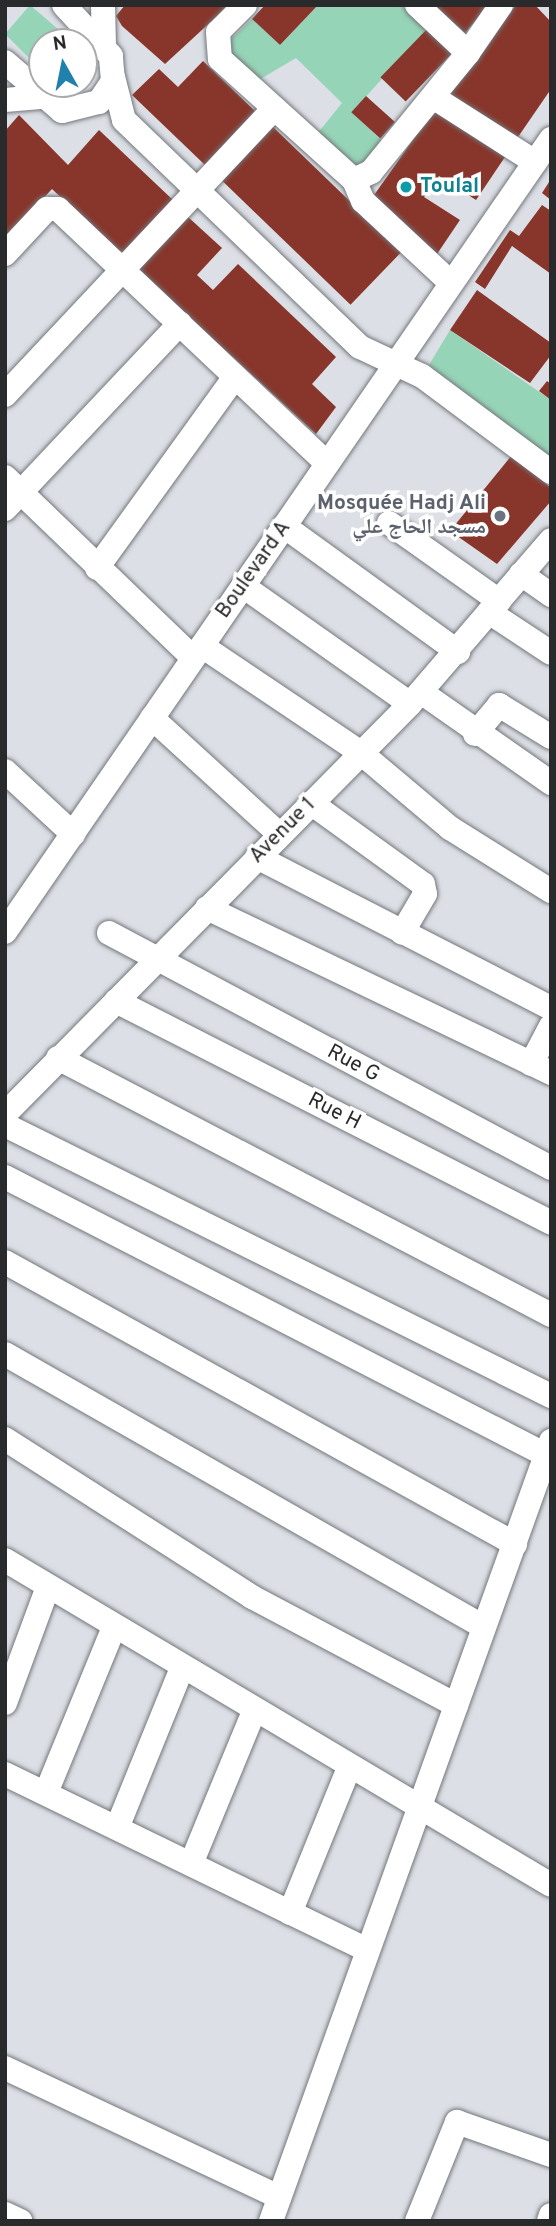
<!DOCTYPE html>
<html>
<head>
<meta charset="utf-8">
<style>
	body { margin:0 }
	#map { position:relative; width:556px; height:2226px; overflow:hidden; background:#dce0e6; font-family:Overpass,"Noto Naskh Arabic",sans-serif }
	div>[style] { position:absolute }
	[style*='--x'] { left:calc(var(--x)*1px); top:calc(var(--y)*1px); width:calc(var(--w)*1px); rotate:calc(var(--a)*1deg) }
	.green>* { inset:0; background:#96d4b7 }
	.building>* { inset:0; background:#88362b; transform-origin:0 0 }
	.roads { filter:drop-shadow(0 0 2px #73767b) drop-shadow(0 0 2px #73767b) }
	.minor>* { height:24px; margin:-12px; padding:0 12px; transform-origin:12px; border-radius:12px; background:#fff }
	.dots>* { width:19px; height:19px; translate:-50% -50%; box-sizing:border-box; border:4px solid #fff; border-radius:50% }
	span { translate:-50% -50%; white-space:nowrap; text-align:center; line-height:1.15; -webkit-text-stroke:7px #fff; paint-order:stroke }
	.culture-label { font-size:21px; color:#0d838f; font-weight:700 }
	.left { translate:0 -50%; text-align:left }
	.worship-label { font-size:21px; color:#5b616d; font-weight:700 }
	.right { translate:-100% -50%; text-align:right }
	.street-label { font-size:21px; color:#282a2c }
	.frame { position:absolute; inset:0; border:7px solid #282a2c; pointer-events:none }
	.north { position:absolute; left:28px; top:28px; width:70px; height:70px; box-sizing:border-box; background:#fff; border:2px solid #a9aaab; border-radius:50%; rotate:351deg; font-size:19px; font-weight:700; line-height:28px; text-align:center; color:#282a2c }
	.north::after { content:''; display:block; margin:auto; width:24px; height:32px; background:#1f81ac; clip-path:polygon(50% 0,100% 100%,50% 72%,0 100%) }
</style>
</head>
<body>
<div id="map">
	<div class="green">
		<div style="clip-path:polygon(30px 5px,73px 42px,42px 42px,42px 71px,5px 34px)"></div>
		<div style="clip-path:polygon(318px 5px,401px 5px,427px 29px,352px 112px,382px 141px,358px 170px,317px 134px,342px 103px,296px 58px,257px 81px,225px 45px,252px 19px,280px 45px)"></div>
		<div style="clip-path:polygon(84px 53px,99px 68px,84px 82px)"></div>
		<div style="clip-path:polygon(55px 84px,82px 84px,69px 98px)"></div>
		<div style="clip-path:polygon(450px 330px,551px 400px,551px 458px,429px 365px)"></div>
	</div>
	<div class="building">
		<div style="clip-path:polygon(125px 5px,229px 5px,165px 64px,122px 26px,116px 16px)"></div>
		<div style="clip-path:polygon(265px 5px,318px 5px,280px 45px,252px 19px)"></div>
		<div style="clip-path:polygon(434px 5px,488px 5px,465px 33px)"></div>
		<div style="clip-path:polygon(516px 5px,535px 5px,551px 22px,551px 89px,518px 137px,450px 94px)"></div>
		<div style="left:427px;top:29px;width:35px;height:67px;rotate:44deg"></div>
		<div style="clip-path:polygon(203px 61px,255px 111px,205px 165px,132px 95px,159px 69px,178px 87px)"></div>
		<div style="left:366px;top:96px;width:39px;height:22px;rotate:42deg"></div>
		<div style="clip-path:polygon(434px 110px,505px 157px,476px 200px,439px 176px,424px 197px,460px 220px,435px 257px,372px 198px)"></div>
		<div style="clip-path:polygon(19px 115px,68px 165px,99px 130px,173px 200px,122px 255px,52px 189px,5px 239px,5px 131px)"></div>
		<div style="left:271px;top:125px;width:182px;height:74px;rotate:44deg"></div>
		<div style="clip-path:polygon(551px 179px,551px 200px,542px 193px)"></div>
		<div style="clip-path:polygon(542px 205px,551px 211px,551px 274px,512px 246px,485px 289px,475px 282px,510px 230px,519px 236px)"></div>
		<div style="clip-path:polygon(187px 216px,222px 248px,197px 275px,213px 290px,238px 264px,336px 357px,312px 384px,336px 407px,316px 434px,138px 269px)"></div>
		<div style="clip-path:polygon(477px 290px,551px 343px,551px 355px,530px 383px,450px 330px)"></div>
		<div style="clip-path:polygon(547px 381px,551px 384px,551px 400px,539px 391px)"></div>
		<div style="clip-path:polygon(512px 455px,551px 488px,551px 501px,497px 564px,450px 531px)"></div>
	</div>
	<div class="roads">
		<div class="minor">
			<div style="--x:103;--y:5;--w:40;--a:88.6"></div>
			<div style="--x:245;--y:5;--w:38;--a:135"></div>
			<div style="--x:218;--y:32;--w:27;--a:86"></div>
			<div style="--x:220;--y:59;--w:181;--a:42.1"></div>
			<div style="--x:354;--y:180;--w:19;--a:-25"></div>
			<div style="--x:371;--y:172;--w:154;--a:-50.8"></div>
			<div style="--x:468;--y:53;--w:70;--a:-136.7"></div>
			<div style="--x:468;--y:53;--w:58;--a:-55.5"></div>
			<div style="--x:5;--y:62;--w:75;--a:40.7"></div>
			<div style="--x:62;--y:111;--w:38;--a:-14"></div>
			<div style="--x:99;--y:102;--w:25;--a:-56"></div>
			<div style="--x:113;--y:81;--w:25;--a:-95"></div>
			<div style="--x:111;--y:56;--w:69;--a:-132.7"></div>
			<div style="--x:113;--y:77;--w:44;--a:75.7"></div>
			<div style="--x:124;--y:120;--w:327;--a:43.9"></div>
			<div style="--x:360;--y:347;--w:68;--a:25.1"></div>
			<div style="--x:422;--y:376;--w:161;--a:36.7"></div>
			<div style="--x:433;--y:97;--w:121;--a:32.5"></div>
			<div style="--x:5;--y:100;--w:35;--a:-5"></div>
			<div style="--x:354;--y:180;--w:23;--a:67"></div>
			<div style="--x:363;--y:201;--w:120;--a:43"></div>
			<div style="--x:5;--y:254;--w:62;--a:-47"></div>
			<div style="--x:47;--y:209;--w:11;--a:0"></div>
			<div style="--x:58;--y:209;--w:370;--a:43.4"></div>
			<div style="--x:5;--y:395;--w:393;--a:-46.8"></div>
			<div style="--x:5;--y:477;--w:261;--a:43.9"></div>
			<div style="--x:5;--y:509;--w:255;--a:-46.7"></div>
			<div style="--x:389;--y:523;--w:135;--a:35.3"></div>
			<div style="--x:284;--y:526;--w:215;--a:35.9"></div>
			<div style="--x:97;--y:568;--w:234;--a:-54.2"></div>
			<div style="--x:521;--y:574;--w:37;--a:35"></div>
			<div style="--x:243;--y:586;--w:204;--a:35.2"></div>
			<div style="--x:489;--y:612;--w:74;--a:33.5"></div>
			<div style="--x:202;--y:646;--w:192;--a:33.9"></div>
			<div style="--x:361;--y:753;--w:116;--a:40.1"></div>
			<div style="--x:450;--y:828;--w:119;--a:32"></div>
			<div style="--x:421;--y:692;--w:159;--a:35"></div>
			<div style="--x:152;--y:718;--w:173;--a:42.4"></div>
			<div style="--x:475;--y:734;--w:38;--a:-50"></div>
			<div style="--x:499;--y:705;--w:61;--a:31.6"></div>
			<div style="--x:5;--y:771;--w:93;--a:42.8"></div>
			<div style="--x:311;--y:803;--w:138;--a:35.9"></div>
			<div style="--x:423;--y:884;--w:10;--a:79"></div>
			<div style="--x:425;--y:894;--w:45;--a:120.5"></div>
			<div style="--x:257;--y:857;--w:331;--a:27.2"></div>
			<div style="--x:207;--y:908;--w:382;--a:25.6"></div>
			<div style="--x:5;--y:932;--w:963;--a:-55.45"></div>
			<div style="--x:109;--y:933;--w:501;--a:28"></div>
			<div style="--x:116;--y:1001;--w:488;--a:27"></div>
			<div style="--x:58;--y:1058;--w:556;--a:27.53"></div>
			<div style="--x:531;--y:1064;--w:43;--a:-62.2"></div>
			<div style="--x:5;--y:1114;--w:576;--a:-45.35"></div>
			<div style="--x:410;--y:704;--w:216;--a:-49.3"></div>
			<div style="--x:5;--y:1125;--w:610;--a:26.4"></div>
			<div style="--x:5;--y:1177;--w:608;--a:27.2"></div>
			<div style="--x:5;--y:1262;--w:583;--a:28.94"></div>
			<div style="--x:5;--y:1354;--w:551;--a:29.68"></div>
			<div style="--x:5;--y:1439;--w:293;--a:32.6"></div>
			<div style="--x:252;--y:1597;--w:231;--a:27.9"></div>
			<div style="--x:5;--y:1560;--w:635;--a:30.76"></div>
			<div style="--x:5;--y:1703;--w:124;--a:-69.7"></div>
			<div style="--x:5;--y:1774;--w:400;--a:25.9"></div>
			<div style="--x:46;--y:1793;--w:179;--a:-67.7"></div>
			<div style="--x:117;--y:1828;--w:173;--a:-67.9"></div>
			<div style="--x:191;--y:1864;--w:165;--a:-67.6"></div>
			<div style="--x:290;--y:1913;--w:157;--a:-67.9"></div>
			<div style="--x:5;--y:2068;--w:303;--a:25.2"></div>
			<div style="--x:5;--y:2214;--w:17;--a:25"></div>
			<div style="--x:271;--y:2221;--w:829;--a:-70.25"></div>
			<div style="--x:417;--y:2221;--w:107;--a:-68"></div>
			<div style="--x:457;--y:2122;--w:100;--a:19.3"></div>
			<div style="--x:549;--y:2221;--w:6;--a:-72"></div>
		</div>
	</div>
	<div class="dots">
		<div style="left:406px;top:187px;background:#0f9aa8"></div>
		<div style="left:500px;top:516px;background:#6b7280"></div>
	</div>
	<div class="culture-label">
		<span class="left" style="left:420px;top:187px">Toulal</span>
	</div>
	<div class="worship-label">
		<span class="right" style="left:486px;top:516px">Mosquée Hadj Ali<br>مسجد الحاج علي</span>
	</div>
	<div class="street-label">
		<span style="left:254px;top:570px;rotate:-55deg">Boulevard A</span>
		<span style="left:283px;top:831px;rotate:-45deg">Avenue 1</span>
		<span style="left:353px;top:1064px;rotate:28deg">Rue G</span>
		<span style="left:334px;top:1112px;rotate:27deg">Rue H</span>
	</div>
	<div class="frame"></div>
	<div class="north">N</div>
</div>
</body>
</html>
